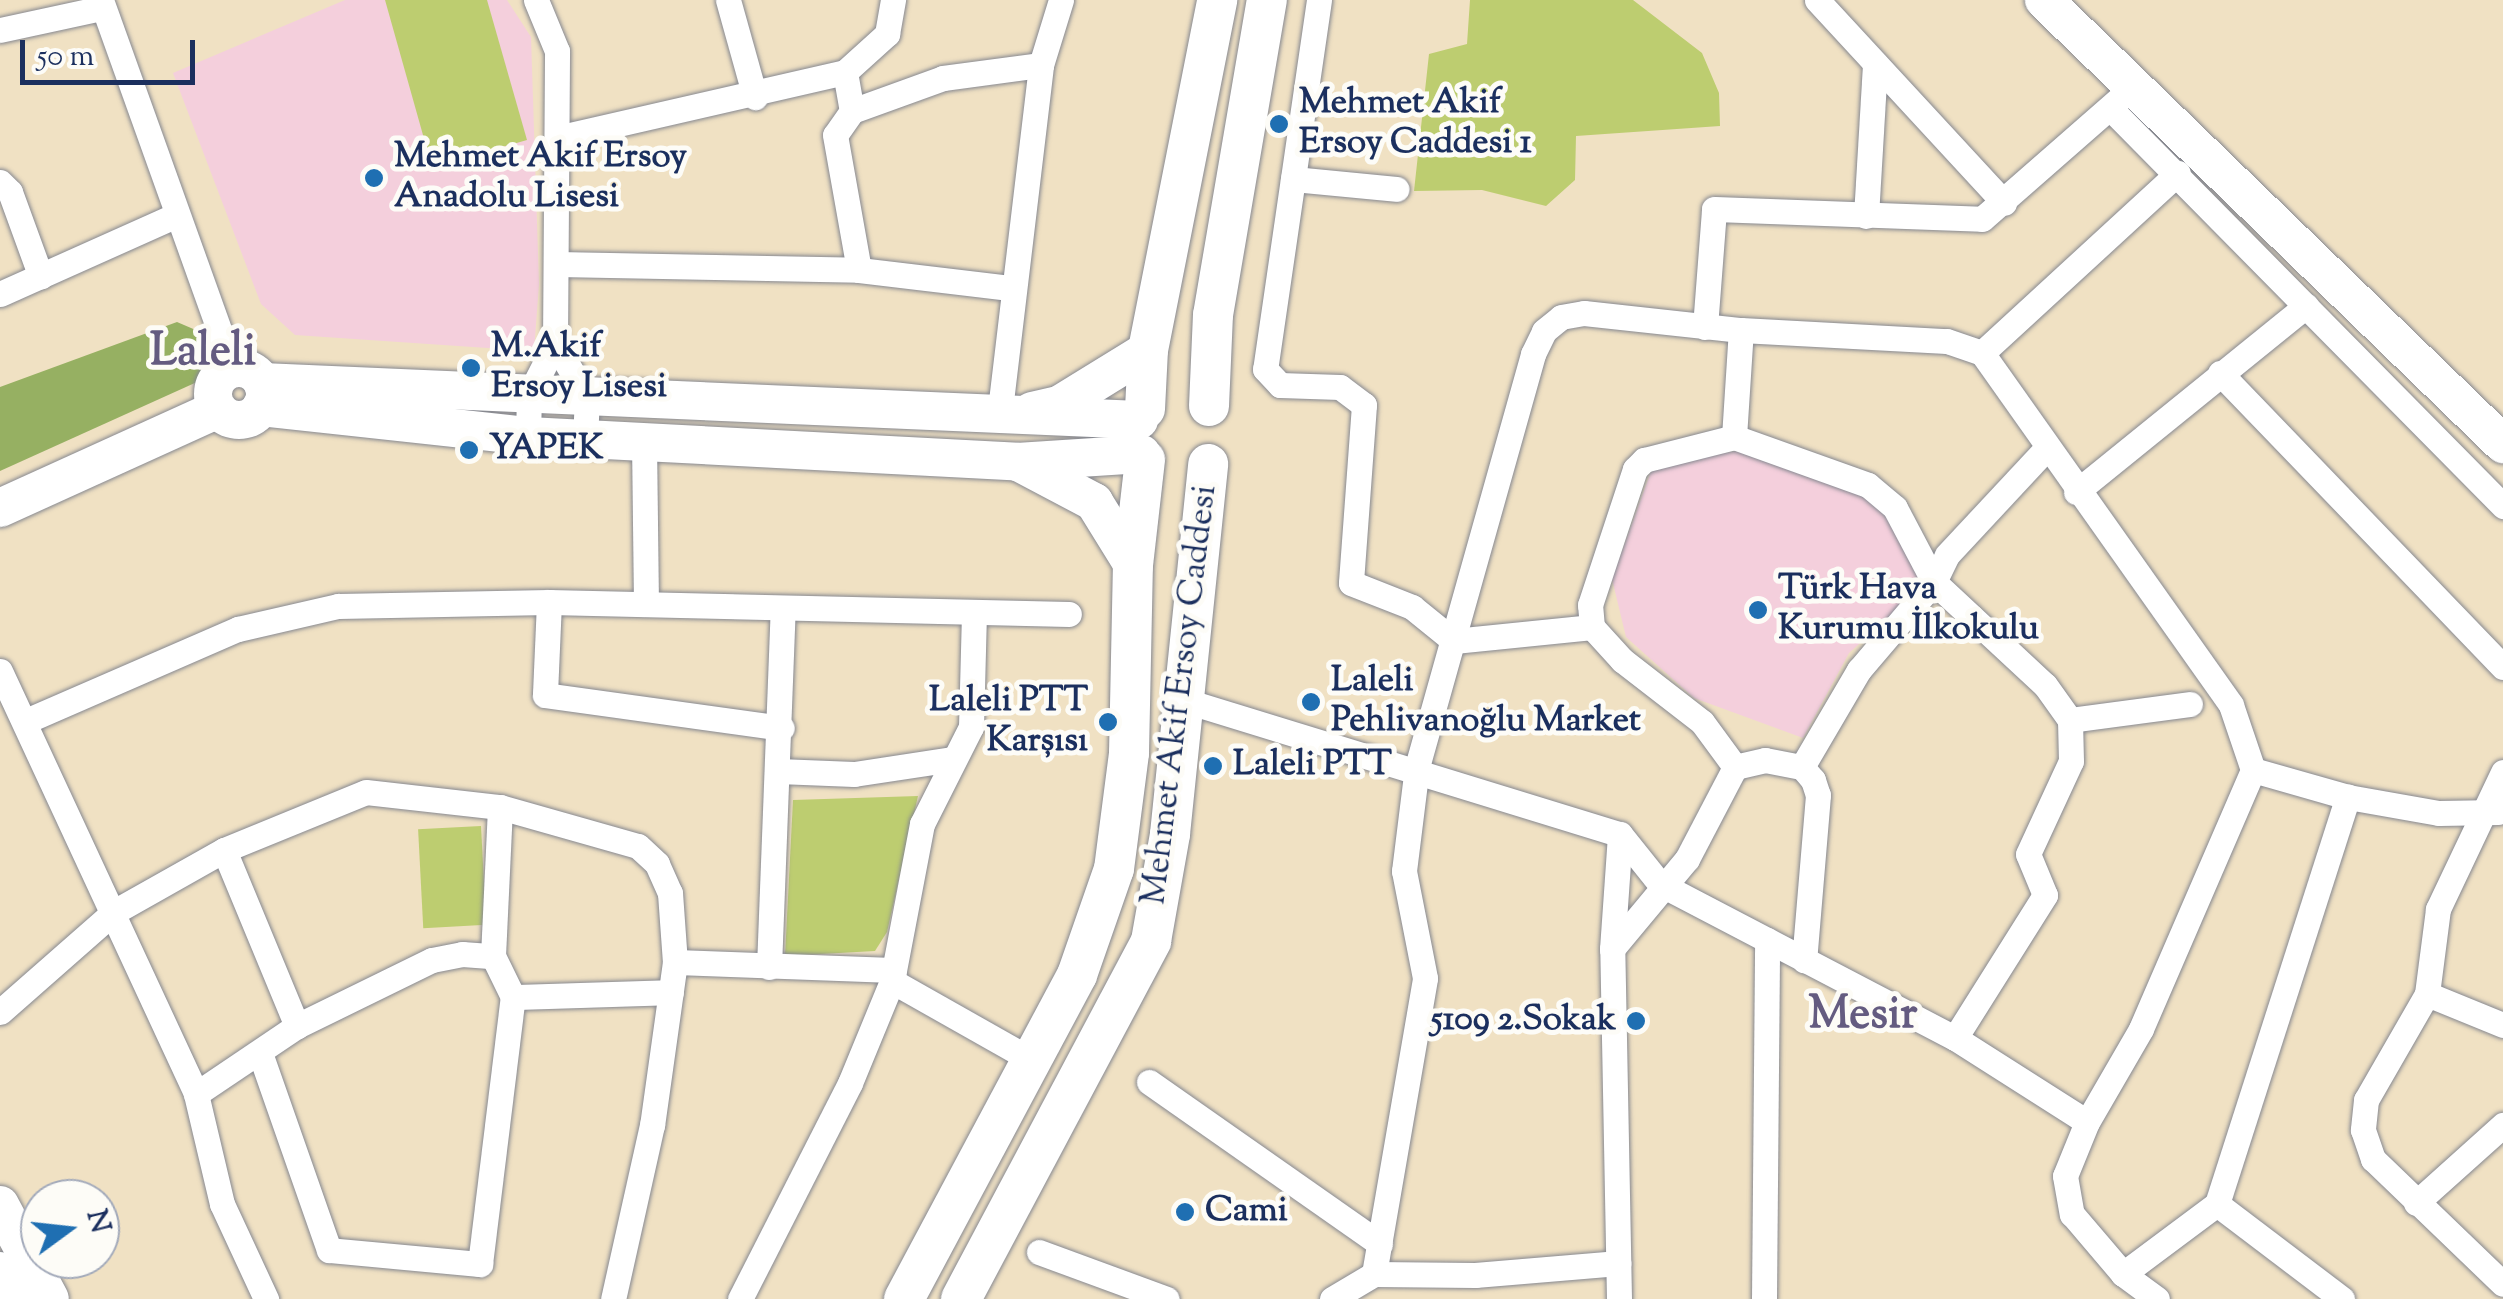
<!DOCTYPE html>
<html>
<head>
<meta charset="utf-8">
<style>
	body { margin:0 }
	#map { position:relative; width:2503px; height:1299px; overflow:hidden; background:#f0e1c3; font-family:"Sorts Mill Goudy",serif }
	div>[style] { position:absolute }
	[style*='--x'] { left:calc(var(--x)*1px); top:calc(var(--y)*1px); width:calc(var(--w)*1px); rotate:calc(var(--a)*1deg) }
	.built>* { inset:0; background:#f4cfdc }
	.green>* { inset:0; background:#bdcd70; transform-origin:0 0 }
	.forest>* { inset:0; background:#96b062 }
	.roads { filter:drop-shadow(0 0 2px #868890) drop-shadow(0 0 2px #868890) }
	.street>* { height:25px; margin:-12.5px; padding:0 12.5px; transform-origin:12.5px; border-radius:12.5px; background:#fff }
	.secondary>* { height:38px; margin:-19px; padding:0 19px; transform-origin:19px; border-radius:19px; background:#fff }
	.secondary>.ring { margin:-19px; padding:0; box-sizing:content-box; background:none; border:38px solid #fff; border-radius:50% }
	.primary>* { height:40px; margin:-20px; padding:0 20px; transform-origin:20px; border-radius:20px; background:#fff }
	.dots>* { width:28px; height:28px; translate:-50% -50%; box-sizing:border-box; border:5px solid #fdfcf7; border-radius:50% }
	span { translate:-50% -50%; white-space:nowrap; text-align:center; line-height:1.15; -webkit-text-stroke:10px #fdfcf7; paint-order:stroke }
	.poi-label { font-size:35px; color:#1b2f5e; font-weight:700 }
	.left { translate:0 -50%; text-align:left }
	.right { translate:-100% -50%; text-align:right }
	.street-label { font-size:35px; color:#1b2f5e }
	.district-label { font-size:45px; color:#645b80; font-weight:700 }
	.north { position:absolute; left:20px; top:1179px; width:100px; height:100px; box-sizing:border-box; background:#fdfcf7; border:2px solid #a3aaba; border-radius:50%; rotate:75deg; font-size:28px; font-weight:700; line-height:40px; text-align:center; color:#1b2f5e }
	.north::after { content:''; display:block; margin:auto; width:35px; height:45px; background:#1f6fb2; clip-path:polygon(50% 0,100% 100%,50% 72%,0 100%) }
	.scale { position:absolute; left:20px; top:40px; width:175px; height:45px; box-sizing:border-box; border:5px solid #1b2f5e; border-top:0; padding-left:12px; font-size:30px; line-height:35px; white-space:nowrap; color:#1b2f5e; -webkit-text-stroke:8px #fdfcf7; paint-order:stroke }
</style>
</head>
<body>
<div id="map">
	<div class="built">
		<div style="clip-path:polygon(345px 0,507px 0,531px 37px,539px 284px,534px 351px,295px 335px,261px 304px,173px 73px)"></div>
		<div style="clip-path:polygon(1738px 451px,1801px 463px,1887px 510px,1927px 583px,1849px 653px,1803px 738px,1694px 698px,1626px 637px,1612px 579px,1654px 463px)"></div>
	</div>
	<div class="green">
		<div style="clip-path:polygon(385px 0,487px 0,527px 140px,432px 167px)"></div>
		<div style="clip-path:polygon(1470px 0,1633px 0,1702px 53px,1719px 93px,1720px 126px,1576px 136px,1575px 180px,1546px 206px,1482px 190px,1414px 191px,1429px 54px,1467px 44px)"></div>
		<div style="clip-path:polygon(918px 796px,887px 932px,875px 951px,785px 956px,793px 800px)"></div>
		<div style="left:481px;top:826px;width:99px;height:63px;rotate:87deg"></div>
	</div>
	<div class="forest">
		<div style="clip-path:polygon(177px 322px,198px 331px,207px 362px,197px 382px,0 471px,0 387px)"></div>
	</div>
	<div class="roads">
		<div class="street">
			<div style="--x:101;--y:0;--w:392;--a:70.3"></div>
			<div style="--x:728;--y:0;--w:101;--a:74.4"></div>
			<div style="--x:1319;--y:0;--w:373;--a:98.3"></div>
			<div style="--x:1265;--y:369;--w:22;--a:47"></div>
			<div style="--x:1280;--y:385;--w:60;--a:1.9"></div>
			<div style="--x:1340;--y:387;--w:30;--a:37"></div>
			<div style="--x:1364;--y:405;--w:178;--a:94.2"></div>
			<div style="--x:1351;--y:583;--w:66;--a:21.5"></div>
			<div style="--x:1412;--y:607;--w:54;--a:39"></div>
			<div style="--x:1454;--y:641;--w:139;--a:-5.8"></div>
			<div style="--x:1592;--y:627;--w:22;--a:-95"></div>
			<div style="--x:1590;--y:605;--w:143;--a:-71.7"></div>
			<div style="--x:1635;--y:469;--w:13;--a:-45"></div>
			<div style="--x:1644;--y:460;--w:93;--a:-14.3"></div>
			<div style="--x:1734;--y:437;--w:142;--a:19.7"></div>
			<div style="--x:1868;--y:485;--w:35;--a:40"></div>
			<div style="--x:1895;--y:508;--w:84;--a:62.2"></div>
			<div style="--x:1934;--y:582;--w:151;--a:42.9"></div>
			<div style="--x:2045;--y:685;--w:43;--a:54.5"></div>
			<div style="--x:2070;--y:720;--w:121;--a:-7.6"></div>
			<div style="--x:1817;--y:0;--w:276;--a:47.3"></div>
			<div style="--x:0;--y:30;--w:104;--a:-12.2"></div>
			<div style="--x:845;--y:72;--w:40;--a:80"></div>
			<div style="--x:852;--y:111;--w:29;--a:125"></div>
			<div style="--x:835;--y:135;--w:137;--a:79.9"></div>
			<div style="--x:2112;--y:110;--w:557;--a:45.36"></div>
			<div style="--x:852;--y:111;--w:97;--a:-19.9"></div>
			<div style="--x:943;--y:78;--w:99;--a:-7.6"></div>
			<div style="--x:557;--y:138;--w:295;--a:-12.9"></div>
			<div style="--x:845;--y:72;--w:57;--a:-42.1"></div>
			<div style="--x:887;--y:34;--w:35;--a:-80"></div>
			<div style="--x:1293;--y:179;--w:104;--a:5.5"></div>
			<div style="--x:0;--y:182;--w:14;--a:45"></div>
			<div style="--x:10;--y:192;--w:90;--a:70"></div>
			<div style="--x:1866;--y:216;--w:153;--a:-86.6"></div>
			<div style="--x:557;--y:264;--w:302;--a:1.1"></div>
			<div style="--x:859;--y:270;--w:152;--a:6.8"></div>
			<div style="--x:0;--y:294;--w:191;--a:-24.1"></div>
			<div style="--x:1705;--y:327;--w:118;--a:-85.6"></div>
			<div style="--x:1714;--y:209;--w:268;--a:2.1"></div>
			<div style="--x:1982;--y:219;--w:201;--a:-41.2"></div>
			<div style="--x:555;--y:344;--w:62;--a:58.9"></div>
			<div style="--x:587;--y:397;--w:42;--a:92.7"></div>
			<div style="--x:1982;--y:353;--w:266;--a:-42.6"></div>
			<div style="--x:2220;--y:373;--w:408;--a:46.1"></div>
			<div style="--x:999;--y:418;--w:355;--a:-83.2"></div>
			<div style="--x:1041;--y:65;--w:68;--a:-72.9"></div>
			<div style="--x:528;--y:436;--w:41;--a:-88.6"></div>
			<div style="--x:529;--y:395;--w:57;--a:-63"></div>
			<div style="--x:555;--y:344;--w:293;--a:-89.6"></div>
			<div style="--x:557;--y:51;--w:55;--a:-112.4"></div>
			<div style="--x:1734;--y:437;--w:107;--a:-86.3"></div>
			<div style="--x:644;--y:441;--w:163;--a:89.3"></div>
			<div style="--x:2076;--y:492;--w:296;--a:-39"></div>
			<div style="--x:549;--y:602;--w:93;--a:92.5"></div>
			<div style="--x:545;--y:695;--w:239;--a:7.9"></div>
			<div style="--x:1592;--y:627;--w:45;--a:47.7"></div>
			<div style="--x:1622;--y:660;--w:101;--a:37.8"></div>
			<div style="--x:1702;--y:722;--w:56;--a:53.7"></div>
			<div style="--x:1735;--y:767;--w:31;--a:-13"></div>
			<div style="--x:1765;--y:760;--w:38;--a:11"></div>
			<div style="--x:1802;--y:767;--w:17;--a:50"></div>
			<div style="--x:1813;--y:780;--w:16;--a:72"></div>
			<div style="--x:1818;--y:795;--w:166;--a:94.8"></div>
			<div style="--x:0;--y:671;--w:466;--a:65.1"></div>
			<div style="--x:196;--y:1094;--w:122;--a:-34"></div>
			<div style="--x:297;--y:1026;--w:150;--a:-26.1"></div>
			<div style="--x:432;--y:960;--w:31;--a:-11"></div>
			<div style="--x:462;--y:954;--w:31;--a:4"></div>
			<div style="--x:493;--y:956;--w:46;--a:64"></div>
			<div style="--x:513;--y:997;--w:158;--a:-1.8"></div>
			<div style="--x:1180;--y:699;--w:460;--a:17.1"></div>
			<div style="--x:1620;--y:834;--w:64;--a:51.3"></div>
			<div style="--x:1660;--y:884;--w:333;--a:27.6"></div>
			<div style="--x:1955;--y:1038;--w:156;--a:32.5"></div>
			<div style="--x:26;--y:721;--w:231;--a:-23.5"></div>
			<div style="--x:238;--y:629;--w:103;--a:-13"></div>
			<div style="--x:338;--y:606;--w:211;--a:-1.1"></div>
			<div style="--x:549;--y:602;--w:520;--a:1.32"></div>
			<div style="--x:1802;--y:767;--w:113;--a:-59.6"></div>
			<div style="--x:1859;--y:670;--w:116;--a:-49.6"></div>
			<div style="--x:1934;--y:582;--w:30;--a:-64"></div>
			<div style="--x:1947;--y:555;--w:145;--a:-47"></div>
			<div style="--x:2253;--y:770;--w:99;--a:15.9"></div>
			<div style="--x:2348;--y:797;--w:92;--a:10"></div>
			<div style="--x:2439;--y:813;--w:59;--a:-1"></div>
			<div style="--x:778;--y:771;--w:76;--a:2.3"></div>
			<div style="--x:854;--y:774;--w:99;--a:-8.7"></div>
			<div style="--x:2503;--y:772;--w:152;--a:115.4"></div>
			<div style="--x:2438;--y:909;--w:86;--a:97.4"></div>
			<div style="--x:2427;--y:994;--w:122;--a:119.9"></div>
			<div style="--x:2366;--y:1100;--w:30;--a:96"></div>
			<div style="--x:2363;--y:1130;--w:31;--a:71"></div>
			<div style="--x:2373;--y:1159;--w:180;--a:43.9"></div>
			<div style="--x:224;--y:850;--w:191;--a:67.5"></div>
			<div style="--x:1612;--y:949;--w:117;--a:-50.2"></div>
			<div style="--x:1687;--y:859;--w:104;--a:-62.4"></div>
			<div style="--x:493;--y:956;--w:149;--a:-87.3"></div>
			<div style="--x:675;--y:962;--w:219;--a:2.1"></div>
			<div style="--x:769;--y:967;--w:357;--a:-87.8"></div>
			<div style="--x:892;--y:981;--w:159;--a:29.5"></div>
			<div style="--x:2427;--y:994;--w:82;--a:22.2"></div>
			<div style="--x:0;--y:1012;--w:152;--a:-41.3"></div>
			<div style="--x:114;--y:912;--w:126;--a:-29.4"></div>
			<div style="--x:224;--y:850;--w:153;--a:-22.2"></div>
			<div style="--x:366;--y:792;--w:135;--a:6.4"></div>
			<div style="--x:500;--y:807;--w:143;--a:15.8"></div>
			<div style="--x:638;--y:846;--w:26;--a:43"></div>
			<div style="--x:657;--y:864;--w:32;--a:66"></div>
			<div style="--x:670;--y:893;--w:69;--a:85.9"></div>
			<div style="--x:675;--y:962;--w:165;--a:98"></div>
			<div style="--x:652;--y:1125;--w:178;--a:102.6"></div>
			<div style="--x:1955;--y:1038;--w:169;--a:-57.8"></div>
			<div style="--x:2045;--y:895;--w:44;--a:-112.5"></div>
			<div style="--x:2028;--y:854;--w:102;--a:-65.2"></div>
			<div style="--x:2071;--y:761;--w:41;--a:-91.4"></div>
			<div style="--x:260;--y:1053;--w:209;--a:70.7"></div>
			<div style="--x:329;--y:1250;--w:152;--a:5.3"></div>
			<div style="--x:480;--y:1264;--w:269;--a:-83"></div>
			<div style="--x:1149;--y:1082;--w:282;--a:35"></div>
			<div style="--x:196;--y:1094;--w:113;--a:76.7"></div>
			<div style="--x:222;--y:1204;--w:105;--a:65.1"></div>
			<div style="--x:2416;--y:1203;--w:117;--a:-41.9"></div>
			<div style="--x:2217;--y:1204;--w:157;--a:37.2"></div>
			<div style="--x:1039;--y:1252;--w:136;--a:20.2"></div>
			<div style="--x:1374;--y:1274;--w:300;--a:-80.2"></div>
			<div style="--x:1425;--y:978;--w:109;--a:-101.1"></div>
			<div style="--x:1404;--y:871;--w:105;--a:-82.9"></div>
			<div style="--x:1417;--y:767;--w:429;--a:-74.3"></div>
			<div style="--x:1533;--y:354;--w:25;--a:-64"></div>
			<div style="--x:1544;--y:331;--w:22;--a:-39"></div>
			<div style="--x:1561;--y:317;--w:23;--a:-10"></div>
			<div style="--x:1584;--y:313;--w:158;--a:6.2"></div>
			<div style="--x:1741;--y:330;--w:206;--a:3.1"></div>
			<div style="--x:1947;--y:341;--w:37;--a:19"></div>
			<div style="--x:1982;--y:353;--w:431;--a:54.7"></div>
			<div style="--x:2231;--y:705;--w:69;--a:71.3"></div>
			<div style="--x:2253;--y:770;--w:282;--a:113.4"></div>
			<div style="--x:2141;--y:1029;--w:108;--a:120.1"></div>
			<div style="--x:2087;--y:1122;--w:58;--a:112.2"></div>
			<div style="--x:2065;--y:1176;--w:39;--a:80"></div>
			<div style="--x:2072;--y:1214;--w:79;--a:49.6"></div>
			<div style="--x:2123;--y:1274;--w:42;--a:36.3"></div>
			<div style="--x:2123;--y:1274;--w:117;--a:-36.7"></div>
			<div style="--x:2217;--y:1204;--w:428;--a:-72.2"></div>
			<div style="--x:740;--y:1299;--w:242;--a:-63"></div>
			<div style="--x:850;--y:1083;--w:110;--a:-67.6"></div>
			<div style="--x:892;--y:981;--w:160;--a:-79.2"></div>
			<div style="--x:922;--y:824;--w:109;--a:-63.2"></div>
			<div style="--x:971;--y:727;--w:113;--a:-88.5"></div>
			<div style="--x:1332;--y:1299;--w:49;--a:-30.8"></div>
			<div style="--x:1374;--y:1274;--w:101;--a:0.6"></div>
			<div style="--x:1475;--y:1275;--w:144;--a:-4.8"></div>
			<div style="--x:1619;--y:1299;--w:350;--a:-91.1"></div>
			<div style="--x:1612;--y:949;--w:115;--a:-86"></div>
			<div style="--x:1764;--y:1299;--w:359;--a:-89.5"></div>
		</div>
		<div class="secondary">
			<div style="--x:2044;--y:0;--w:639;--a:44.05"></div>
			<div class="ring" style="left:213px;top:368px;width:14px;height:14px"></div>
			<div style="--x:262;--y:382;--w:878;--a:2.48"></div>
			<div style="--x:261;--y:407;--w:269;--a:6.2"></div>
			<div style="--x:528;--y:436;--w:490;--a:3"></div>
			<div style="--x:1017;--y:462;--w:125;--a:-3.7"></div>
			<div style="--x:1032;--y:411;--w:28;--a:-13"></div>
			<div style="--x:1059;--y:405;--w:105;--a:-31.7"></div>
			<div style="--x:1020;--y:463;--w:84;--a:27.8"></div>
			<div style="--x:1094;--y:502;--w:74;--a:58.2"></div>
			<div style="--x:0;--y:508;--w:239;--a:-24.4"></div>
			<div style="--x:0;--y:1205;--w:106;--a:62"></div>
			<div style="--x:0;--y:1271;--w:32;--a:60"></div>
		</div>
		<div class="primary">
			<div style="--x:1209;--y:406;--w:91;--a:-87.5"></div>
			<div style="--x:1213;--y:315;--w:320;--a:-80.3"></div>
			<div style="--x:1145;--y:409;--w:59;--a:-87.1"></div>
			<div style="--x:1148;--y:350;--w:357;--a:-78.8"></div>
			<div style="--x:904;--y:1299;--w:367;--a:-61.9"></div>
			<div style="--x:1077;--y:975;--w:112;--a:-70.8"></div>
			<div style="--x:1114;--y:869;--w:117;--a:-82.6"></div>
			<div style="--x:1129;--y:753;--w:188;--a:-88.8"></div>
			<div style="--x:1133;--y:565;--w:106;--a:-83.5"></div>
			<div style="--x:961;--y:1299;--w:405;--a:-62"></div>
			<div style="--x:1151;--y:941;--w:109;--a:-79.9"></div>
			<div style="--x:1170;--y:834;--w:372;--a:-84.1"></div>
		</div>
	</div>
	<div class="dots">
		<div style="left:1279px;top:124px;background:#1f6fb2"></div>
		<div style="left:374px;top:178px;background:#1f6fb2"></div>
		<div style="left:471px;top:368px;background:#1f6fb2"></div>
		<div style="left:469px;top:450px;background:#1f6fb2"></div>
		<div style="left:1758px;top:610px;background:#1f6fb2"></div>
		<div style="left:1311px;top:702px;background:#1f6fb2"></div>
		<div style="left:1108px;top:722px;background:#1f6fb2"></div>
		<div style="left:1213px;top:766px;background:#1f6fb2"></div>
		<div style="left:1636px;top:1021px;background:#1f6fb2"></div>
		<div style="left:1185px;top:1212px;background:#1f6fb2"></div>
	</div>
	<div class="poi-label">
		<span class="left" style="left:1299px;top:124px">Mehmet Akif<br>Ersoy Caddesi 1</span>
		<span class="left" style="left:394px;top:178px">Mehmet Akif Ersoy<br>Anadolu Lisesi</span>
		<span class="left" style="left:491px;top:368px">M.Akif<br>Ersoy Lisesi</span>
		<span class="left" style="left:489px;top:450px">YAPEK</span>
		<span class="left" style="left:1778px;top:610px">Türk Hava<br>Kurumu İlkokulu</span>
		<span class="left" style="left:1331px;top:702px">Laleli<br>Pehlivanoğlu Market</span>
		<span class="right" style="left:1088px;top:722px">Laleli PTT<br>Karşısı</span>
		<span class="left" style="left:1233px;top:766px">Laleli PTT</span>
		<span class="right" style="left:1616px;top:1021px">5109 2.Sokak</span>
		<span class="left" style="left:1205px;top:1212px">Cami</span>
	</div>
	<div class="street-label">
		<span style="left:1181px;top:695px;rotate:-83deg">Mehmet Akif Ersoy Caddesi</span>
	</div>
	<div class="district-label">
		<span style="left:203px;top:354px">Laleli</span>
		<span style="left:1863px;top:1017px">Mesir</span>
	</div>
	<div class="north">N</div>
	<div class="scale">50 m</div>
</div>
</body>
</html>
